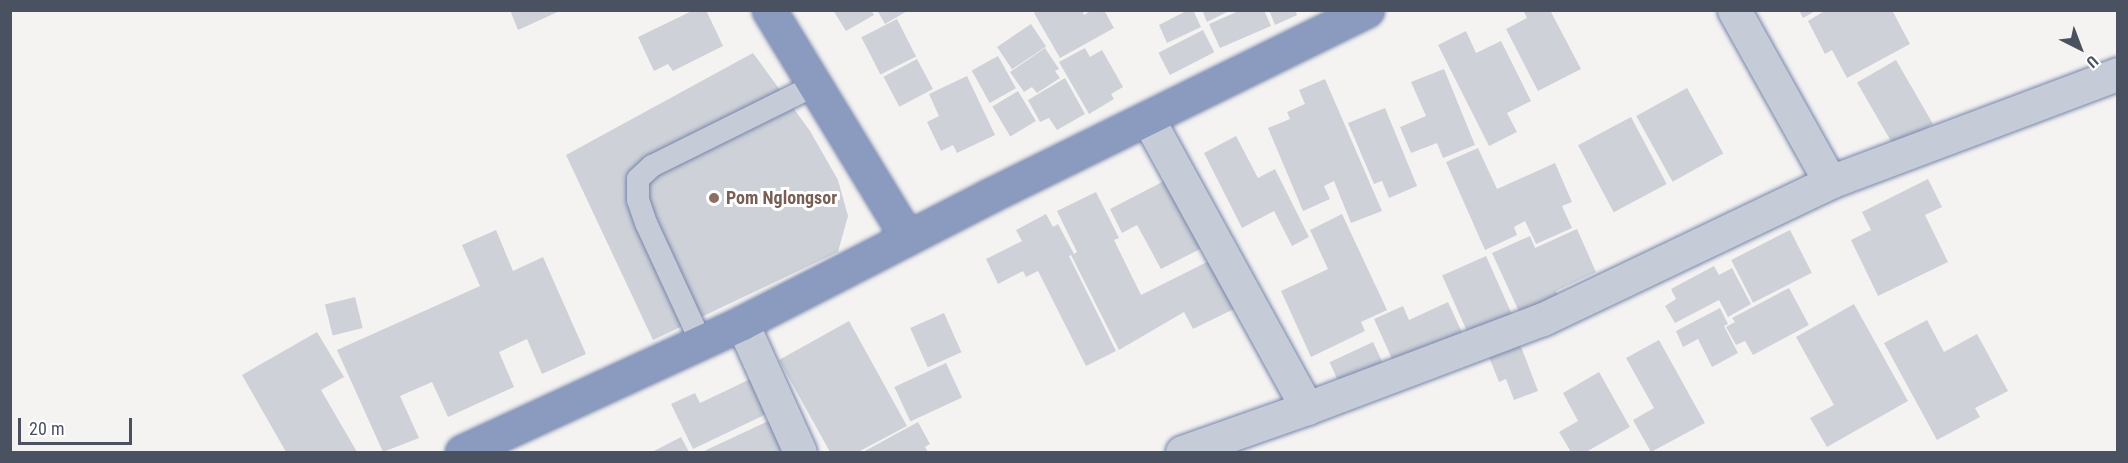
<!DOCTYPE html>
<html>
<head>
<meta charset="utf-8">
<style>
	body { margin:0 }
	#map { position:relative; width:2128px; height:463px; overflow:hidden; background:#f5f3f2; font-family:"Roboto Condensed",sans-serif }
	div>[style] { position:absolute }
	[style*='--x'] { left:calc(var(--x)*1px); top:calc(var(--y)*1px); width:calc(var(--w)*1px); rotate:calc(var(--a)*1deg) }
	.building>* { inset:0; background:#ced1d8; transform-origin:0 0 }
	.roads { filter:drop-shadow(0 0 2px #7685ac) drop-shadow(0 0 2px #7685ac) }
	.lane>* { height:22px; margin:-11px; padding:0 11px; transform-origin:11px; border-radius:11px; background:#c6ccd7 }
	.street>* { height:33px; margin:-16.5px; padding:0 16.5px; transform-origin:16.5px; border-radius:16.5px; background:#c6ccd7 }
	.highway>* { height:33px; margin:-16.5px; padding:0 16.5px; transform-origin:16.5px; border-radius:16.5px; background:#8b9bc0 }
	.dots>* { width:16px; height:16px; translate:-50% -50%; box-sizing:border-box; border:3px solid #fff; border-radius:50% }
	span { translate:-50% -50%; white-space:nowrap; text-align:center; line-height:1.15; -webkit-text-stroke:6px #fff; paint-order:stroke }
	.education-label { font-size:18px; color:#785e54; font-weight:700 }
	.left { translate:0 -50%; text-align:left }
	.frame { position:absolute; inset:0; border:12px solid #4a5160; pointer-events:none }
	.north { position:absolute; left:2050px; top:18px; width:60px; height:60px; -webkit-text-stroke:4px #fff; paint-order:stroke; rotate:138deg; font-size:16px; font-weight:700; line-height:24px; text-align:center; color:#4a5160 }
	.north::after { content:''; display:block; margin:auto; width:21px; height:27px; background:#4a5160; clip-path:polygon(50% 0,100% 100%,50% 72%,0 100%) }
	.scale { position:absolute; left:18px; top:418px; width:114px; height:27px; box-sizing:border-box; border:3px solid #4a5160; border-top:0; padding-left:8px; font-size:18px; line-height:21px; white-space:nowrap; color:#4a5160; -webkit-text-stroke:4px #fff; paint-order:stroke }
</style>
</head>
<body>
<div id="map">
	<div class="building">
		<div style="clip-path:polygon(510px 10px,562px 10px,518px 30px)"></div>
		<div style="clip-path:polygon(694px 10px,706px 10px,723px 46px,673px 71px,668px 64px,654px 71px,638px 37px)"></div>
		<div style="clip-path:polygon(833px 10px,871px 10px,874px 15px,846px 31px)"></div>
		<div style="clip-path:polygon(877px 10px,909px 10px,885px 24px)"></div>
		<div style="clip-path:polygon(1038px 10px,1082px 10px,1084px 15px,1092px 10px,1104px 10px,1114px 28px,1060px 58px,1034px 13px)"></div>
		<div style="clip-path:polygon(1188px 10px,1193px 10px,1201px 27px,1167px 43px,1159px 25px)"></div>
		<div style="clip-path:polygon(1202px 10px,1231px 10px,1207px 22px)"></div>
		<div style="clip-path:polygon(1241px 10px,1264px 10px,1271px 26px,1220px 48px,1209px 24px)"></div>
		<div style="clip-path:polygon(1269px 10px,1295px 10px,1297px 15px,1275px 25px)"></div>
		<div style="clip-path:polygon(1523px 10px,1554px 10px,1551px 12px,1581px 69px,1538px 91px,1506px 29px,1527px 18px)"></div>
		<div style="clip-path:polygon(1799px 10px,1817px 10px,1803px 18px)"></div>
		<div style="clip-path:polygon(1826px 10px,1892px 10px,1910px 44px,1847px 78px,1832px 50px,1825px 54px,1808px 21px)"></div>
		<div style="left:897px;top:19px;width:42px;height:40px;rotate:63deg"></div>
		<div style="left:1031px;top:24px;width:27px;height:41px;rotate:56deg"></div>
		<div style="left:1203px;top:30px;width:25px;height:50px;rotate:63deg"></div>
		<div style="clip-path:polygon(1466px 31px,1476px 53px,1501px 41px,1531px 101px,1507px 113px,1517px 132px,1489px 146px,1438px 45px)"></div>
		<div style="clip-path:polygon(1045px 48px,1059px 69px,1055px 71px,1060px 78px,1037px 93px,1032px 87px,1024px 92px,1010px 72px)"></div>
		<div style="clip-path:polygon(1085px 48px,1090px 57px,1102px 50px,1123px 87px,1111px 94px,1114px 99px,1089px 114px,1059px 62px)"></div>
		<div style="clip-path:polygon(753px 53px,810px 131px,838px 180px,848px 216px,838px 252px,653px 340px,566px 155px)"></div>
		<div style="left:998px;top:56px;width:37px;height:30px;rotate:61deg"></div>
		<div style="left:917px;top:59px;width:34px;height:38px;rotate:62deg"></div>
		<div style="left:1896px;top:60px;width:74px;height:45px;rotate:60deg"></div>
		<div style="clip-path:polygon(1444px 69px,1475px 145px,1443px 158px,1437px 143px,1411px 153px,1400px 127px,1426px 116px,1411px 82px)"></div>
		<div style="clip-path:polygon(967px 76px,995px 135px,957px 153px,953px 145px,941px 151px,927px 122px,939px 116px,929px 94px)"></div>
		<div style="clip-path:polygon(1065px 78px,1085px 114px,1057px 130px,1049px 118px,1040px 122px,1028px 100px)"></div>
		<div style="clip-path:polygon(1325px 79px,1382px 211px,1351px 223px,1334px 181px,1324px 186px,1330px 199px,1303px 211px,1268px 128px,1290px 119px,1287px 112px,1305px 104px,1299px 90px)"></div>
		<div style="left:1687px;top:88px;width:75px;height:58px;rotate:61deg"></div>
		<div style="left:1018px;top:91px;width:35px;height:30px;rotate:59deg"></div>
		<div style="clip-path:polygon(1385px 108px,1417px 186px,1389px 198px,1382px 181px,1374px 184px,1348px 123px)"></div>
		<div style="left:1631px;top:117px;width:76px;height:60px;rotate:62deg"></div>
		<div style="clip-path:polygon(1236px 136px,1258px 178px,1275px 169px,1309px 237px,1292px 246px,1274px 211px,1242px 228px,1204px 153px)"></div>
		<div style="clip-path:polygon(1478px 148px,1497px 189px,1555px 163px,1572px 202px,1562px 206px,1572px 228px,1536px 244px,1525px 221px,1514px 227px,1517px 235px,1485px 250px,1446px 162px)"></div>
		<div style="clip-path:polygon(1168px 179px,1202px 248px,1161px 269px,1137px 225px,1122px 233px,1110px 209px)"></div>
		<div style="clip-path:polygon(1928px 179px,1942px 207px,1925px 215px,1948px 262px,1878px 296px,1851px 240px,1871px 230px,1862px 212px)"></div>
		<div style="clip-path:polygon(1096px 192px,1119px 238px,1114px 240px,1141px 295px,1215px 258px,1240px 306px,1193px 329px,1184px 312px,1119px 350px,1071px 255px,1069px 256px,1116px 351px,1086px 366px,1038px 271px,1026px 277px,1023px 271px,998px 284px,986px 259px,1022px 241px,1016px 230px,1046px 214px,1053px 227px,1058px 224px,1074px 254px,1077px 252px,1057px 211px)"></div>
		<div style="clip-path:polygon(1342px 214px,1387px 310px,1361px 322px,1365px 331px,1311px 357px,1281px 291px,1328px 269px,1310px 230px)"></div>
		<div style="clip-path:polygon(1577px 229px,1596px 272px,1556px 291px,1560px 300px,1522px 318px,1492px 253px,1530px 236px,1535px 248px)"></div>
		<div style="clip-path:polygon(496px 230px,513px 271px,543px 257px,586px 354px,542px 374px,527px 339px,499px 352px,514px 387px,448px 417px,432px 382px,400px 396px,419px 438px,383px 452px,337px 350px,480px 286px,462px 245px)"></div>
		<div style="left:1790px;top:230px;width:48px;height:66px;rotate:63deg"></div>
		<div style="left:1486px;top:256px;width:69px;height:48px;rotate:66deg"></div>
		<div style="clip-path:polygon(1714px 266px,1719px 275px,1732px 268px,1751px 304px,1728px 317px,1719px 300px,1675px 323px,1665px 306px,1676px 299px,1671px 289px)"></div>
		<div style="clip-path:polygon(1789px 288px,1809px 325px,1753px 355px,1745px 341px,1736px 345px,1726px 327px,1735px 322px,1732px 318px)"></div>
		<div style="left:355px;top:297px;width:32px;height:31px;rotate:76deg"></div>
		<div style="clip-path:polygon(1448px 302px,1465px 339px,1397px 370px,1374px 319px,1403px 306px,1409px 320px)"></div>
		<div style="clip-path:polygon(1854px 304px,1908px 401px,1827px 447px,1810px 418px,1834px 405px,1796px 337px)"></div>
		<div style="clip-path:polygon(1720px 308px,1728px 324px,1724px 326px,1738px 353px,1712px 367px,1698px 339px,1683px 347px,1676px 331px)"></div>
		<div style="left:944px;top:313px;width:43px;height:37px;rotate:66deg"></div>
		<div style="clip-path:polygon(1927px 320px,1944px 352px,1977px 334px,2008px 391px,1975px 408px,1980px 417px,1937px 440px,1884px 343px)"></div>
		<div style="clip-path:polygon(849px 321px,907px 426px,858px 452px,830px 452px,779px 360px)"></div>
		<div style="clip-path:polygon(317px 332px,344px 377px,321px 390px,357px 452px,286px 452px,242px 375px)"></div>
		<div style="clip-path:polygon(1518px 339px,1538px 391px,1514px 400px,1506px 379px,1499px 382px,1487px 352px)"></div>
		<div style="clip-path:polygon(1659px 340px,1705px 423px,1651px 452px,1633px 420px,1654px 408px,1626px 358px)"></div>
		<div style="left:1373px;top:342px;width:31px;height:48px;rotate:65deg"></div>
		<div style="left:946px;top:363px;width:38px;height:57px;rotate:65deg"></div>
		<div style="clip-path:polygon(1599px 372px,1630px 427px,1586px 452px,1571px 452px,1559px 432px,1578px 421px,1563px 393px)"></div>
		<div style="clip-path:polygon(763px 373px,779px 408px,693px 449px,671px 404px,695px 393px,700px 403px)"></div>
		<div style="clip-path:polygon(775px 418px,791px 452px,702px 452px)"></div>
		<div style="clip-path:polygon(918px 422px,930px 444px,925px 447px,928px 452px,863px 452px)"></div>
		<div style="clip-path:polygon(681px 437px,689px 452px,652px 452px)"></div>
	</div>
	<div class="roads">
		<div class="lane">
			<div style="--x:701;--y:342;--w:131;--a:-114.8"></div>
			<div style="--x:646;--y:223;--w:24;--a:-109"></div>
			<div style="--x:638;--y:200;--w:21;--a:-90"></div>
			<div style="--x:638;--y:179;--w:19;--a:-43"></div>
			<div style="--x:652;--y:166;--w:182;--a:-26.4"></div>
		</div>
		<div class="street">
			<div style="--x:1734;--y:10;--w:197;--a:60.8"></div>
			<div style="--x:1148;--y:119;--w:330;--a:61.2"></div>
			<div style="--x:1307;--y:408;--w:252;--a:-20.7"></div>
			<div style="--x:1543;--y:319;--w:318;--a:-25.5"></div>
			<div style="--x:1830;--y:182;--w:308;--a:-20.6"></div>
			<div style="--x:742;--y:323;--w:141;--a:65.8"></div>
			<div style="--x:1182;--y:452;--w:133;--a:-19.4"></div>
		</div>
		<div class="highway">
			<div style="--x:769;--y:10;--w:266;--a:58.7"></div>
			<div style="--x:462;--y:452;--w:308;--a:-24.7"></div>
			<div style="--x:742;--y:323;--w:278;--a:-27.2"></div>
			<div style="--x:989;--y:196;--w:421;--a:-26.2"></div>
		</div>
	</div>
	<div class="dots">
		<div style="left:714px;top:198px;background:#8d6e63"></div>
	</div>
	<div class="education-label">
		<span class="left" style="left:726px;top:198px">Pom Nglongsor</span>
	</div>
	<div class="frame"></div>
	<div class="north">U</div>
	<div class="scale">20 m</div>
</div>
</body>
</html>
